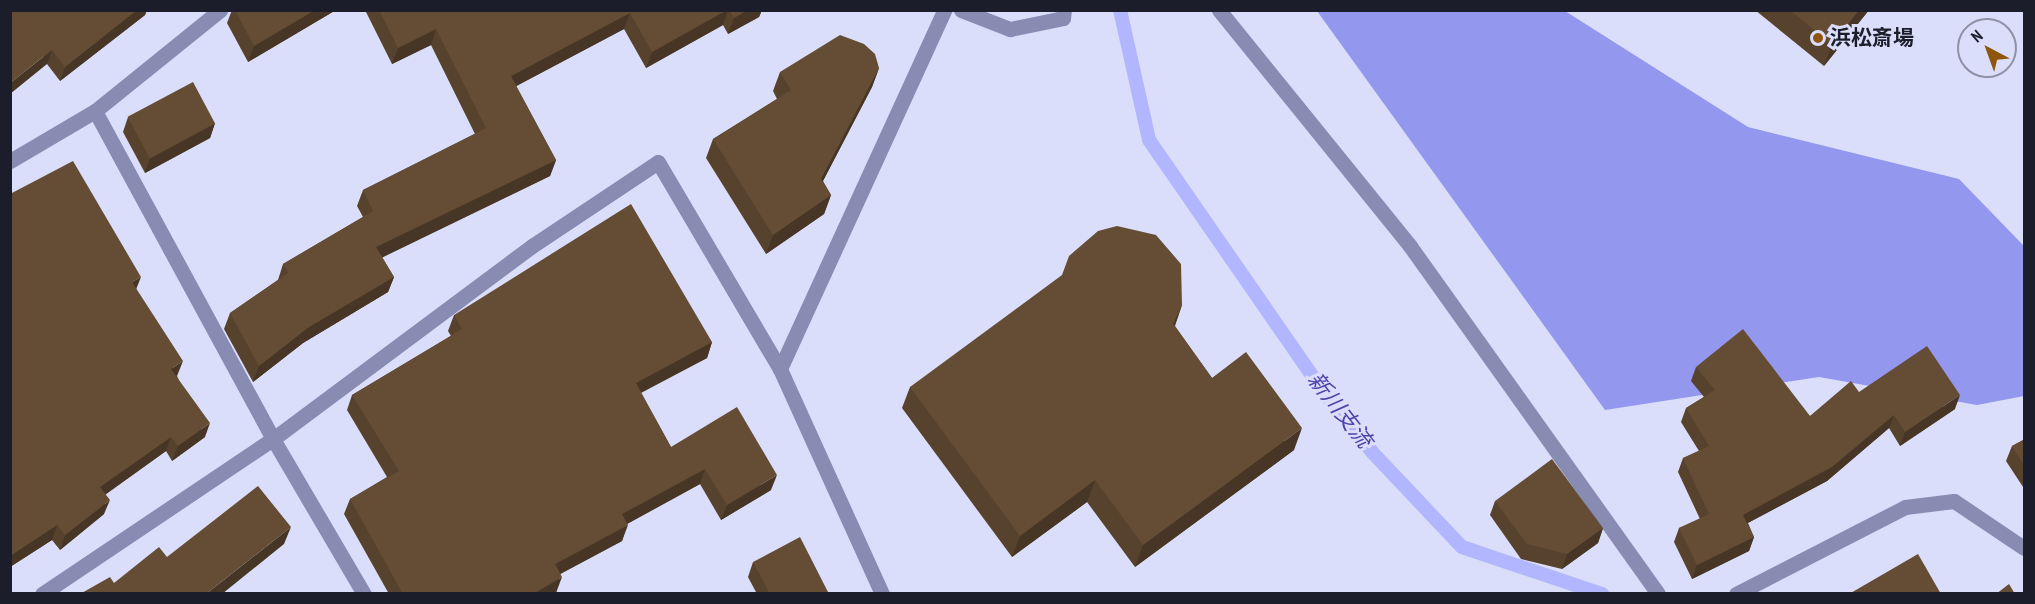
<!DOCTYPE html>
<html>
<head>
<meta charset="utf-8">
<style>
	body { margin:0 }
	#map { position:relative; width:2035px; height:604px; overflow:hidden; background:#dbdefa; font-family:"PT Sans Narrow","Noto Sans JP",sans-serif }
	div>[style] { position:absolute }
	[style*='--x'] { left:calc(var(--x)*1px); top:calc(var(--y)*1px); width:calc(var(--w)*1px); rotate:calc(var(--a)*1deg) }
	.forest>* { inset:0; background:#9397ee }
	.stream>* { height:14px; margin:-7px; padding:0 7px; transform-origin:7px; border-radius:7px; background:#b1b6fe }
	.street>* { height:15px; margin:-7.5px; padding:0 7.5px; transform-origin:7.5px; border-radius:7.5px; background:#888bb2 }
	.wall>* { inset:0; background:#57422e }
	.shaded-wall>* { inset:0; background:#473625 }
	.building>* { inset:0; background:#654d35; transform-origin:0 0 }
	.dots>* { width:16px; height:16px; translate:-50% -50%; box-sizing:border-box; border:3px solid #dbdefa; border-radius:50% }
	span { translate:-50% -50%; white-space:nowrap; text-align:center; line-height:1.15; -webkit-text-stroke:6px #dbdefa; paint-order:stroke }
	.poi-label { font-size:21px; color:#1c1d2a; font-weight:700 }
	.left { translate:0 -50%; text-align:left }
	.water-label { font-size:22px; color:#4b45ab; font-style:italic }
	.frame { position:absolute; inset:0; border:12px solid #1c1d2a; pointer-events:none }
	.north { position:absolute; left:1957px; top:18px; width:60px; height:60px; box-sizing:border-box; background:#dbdefa; border:2px solid #8f91a7; border-radius:50%; rotate:319deg; font-size:16px; font-weight:700; line-height:24px; text-align:center; color:#1c1d2a }
	.north::after { content:''; display:block; margin:auto; width:21px; height:27px; background:#8e560d; clip-path:polygon(50% 0,100% 100%,50% 72%,0 100%) }
</style>
</head>
<body>
<div id="map">
	<div class="forest">
		<div style="clip-path:polygon(1317px 11px,1565px 11px,1748px 127px,1959px 179px,2024px 246px,2024px 396px,1977px 405px,1819px 377px,1605px 410px)"></div>
	</div>
	<div class="stream">
		<div style="--x:1120;--y:10;--w:133;--a:77.4"></div>
		<div style="--x:1149;--y:140;--w:308;--a:55.3"></div>
		<div style="--x:1324;--y:393;--w:77;--a:50.8"></div>
		<div style="--x:1373;--y:453;--w:129;--a:46.6"></div>
		<div style="--x:1462;--y:547;--w:148;--a:18.6"></div>
	</div>
	<div class="street">
		<div style="--x:961;--y:10;--w:53;--a:21.2"></div>
		<div style="--x:1010;--y:29;--w:54;--a:-11.7"></div>
		<div style="--x:1063;--y:18;--w:8;--a:-83"></div>
		<div style="--x:1219;--y:10;--w:304;--a:51"></div>
		<div style="--x:1410;--y:246;--w:427;--a:54.5"></div>
		<div style="--x:95;--y:111;--w:373;--a:61.5"></div>
		<div style="--x:273;--y:439;--w:180;--a:59.6"></div>
		<div style="--x:10;--y:161;--w:99;--a:-30.5"></div>
		<div style="--x:95;--y:111;--w:161;--a:-38.9"></div>
		<div style="--x:780;--y:369;--w:247;--a:65.6"></div>
		<div style="--x:42;--y:594;--w:278;--a:-33.9"></div>
		<div style="--x:273;--y:439;--w:323;--a:-36.7"></div>
		<div style="--x:532;--y:246;--w:151;--a:-33.7"></div>
		<div style="--x:658;--y:162;--w:240;--a:59.5"></div>
		<div style="--x:780;--y:369;--w:395;--a:-65.4"></div>
		<div style="--x:1736;--y:594;--w:190;--a:-27.2"></div>
		<div style="--x:1905;--y:507;--w:49;--a:-7"></div>
		<div style="--x:1954;--y:501;--w:84;--a:33.9"></div>
	</div>
	<div class="wall">
		<div style="clip-path:polygon(16px 10px,147px 10px,145px 15px,60px 81px,47px 64px,15px 11px)"></div>
		<div style="clip-path:polygon(232px 10px,336px 10px,248px 62px,227px 23px)"></div>
		<div style="clip-path:polygon(365px 10px,762px 10px,759px 17px,728px 34px,723px 25px,646px 68px,624px 29px,516px 86px,556px 160px,550px 176px,382px 257px,394px 277px,388px 292px,303px 343px,253px 382px,224px 329px,230px 313px,278px 280px,283px 264px,363px 217px,357px 206px,363px 190px,475px 134px,431px 45px,392px 64px)"></div>
		<div style="clip-path:polygon(1755px 10px,1869px 10px,1824px 66px)"></div>
		<div style="clip-path:polygon(879px 68px,872px 87px,823px 181px,831px 195px,824px 214px,766px 254px,706px 158px,713px 139px,777px 99px,773px 91px,780px 72px)"></div>
		<div style="clip-path:polygon(128px 117px,215px 123px,210px 138px,145px 173px,123px 132px)"></div>
		<div style="clip-path:polygon(10px 194px,136px 289px,177px 376px,205px 437px,172px 461px,166px 451px,106px 494px,104px 514px,60px 550px,52px 540px,10px 567px)"></div>
		<div style="clip-path:polygon(1182px 305px,1175px 326px,1212px 378px,1294px 450px,1135px 567px,1087px 502px,1012px 557px,902px 408px,910px 387px)"></div>
		<div style="clip-path:polygon(454px 315px,712px 342px,707px 358px,641px 393px,671px 447px,771px 490px,721px 520px,700px 484px,627px 524px,622px 541px,560px 574px,556px 593px,555px 594px,389px 594px,344px 514px,350px 499px,387px 477px,347px 410px,352px 395px,451px 336px,448px 331px)"></div>
		<div style="clip-path:polygon(1696px 367px,1810px 416px,1859px 392px,1955px 409px,1900px 446px,1889px 428px,1827px 481px,1748px 523px,1754px 537px,1749px 551px,1692px 579px,1674px 542px,1679px 528px,1700px 519px,1678px 472px,1683px 458px,1699px 451px,1681px 422px,1686px 408px,1704px 397px,1691px 381px)"></div>
		<div style="clip-path:polygon(2025px 439px,2025px 490px,2006px 461px,2012px 446px)"></div>
		<div style="clip-path:polygon(1495px 501px,1603px 528px,1598px 543px,1562px 569px,1521px 559px,1490px 515px)"></div>
		<div style="clip-path:polygon(753px 562px,829px 594px,757px 594px,748px 577px)"></div>
	</div>
	<div class="shaded-wall">
		<div style="clip-path:polygon(137px 10px,147px 10px,145px 15px,60px 81px,65px 67px)"></div>
		<div style="clip-path:polygon(315px 10px,336px 10px,248px 62px,254px 46px)"></div>
		<div style="clip-path:polygon(727px 10px,728px 10px,723px 25px,646px 68px,652px 52px)"></div>
		<div style="clip-path:polygon(748px 10px,762px 10px,759px 17px,728px 34px,734px 18px)"></div>
		<div style="clip-path:polygon(1859px 10px,1869px 10px,1824px 66px,1832px 45px)"></div>
		<div style="clip-path:polygon(630px 13px,624px 29px,505px 92px,511px 76px)"></div>
		<div style="clip-path:polygon(436px 29px,431px 45px,392px 64px,398px 48px)"></div>
		<div style="clip-path:polygon(52px 50px,47px 64px,10px 94px,10px 83px)"></div>
		<div style="clip-path:polygon(879px 68px,872px 87px,814px 198px,821px 179px)"></div>
		<div style="clip-path:polygon(215px 123px,210px 138px,145px 173px,150px 159px)"></div>
		<div style="clip-path:polygon(556px 160px,550px 176px,371px 263px,376px 247px)"></div>
		<div style="clip-path:polygon(831px 195px,824px 214px,766px 254px,773px 235px)"></div>
		<div style="clip-path:polygon(141px 277px,135px 292px,132px 282px)"></div>
		<div style="clip-path:polygon(394px 277px,388px 292px,303px 343px,253px 382px,259px 366px,309px 327px)"></div>
		<div style="clip-path:polygon(1182px 305px,1174px 327px,1173px 324px)"></div>
		<div style="clip-path:polygon(712px 342px,707px 358px,630px 398px,636px 383px)"></div>
		<div style="clip-path:polygon(183px 361px,177px 376px,166px 383px,171px 369px)"></div>
		<div style="clip-path:polygon(1960px 395px,1955px 409px,1900px 446px,1905px 432px)"></div>
		<div style="clip-path:polygon(1894px 415px,1889px 428px,1827px 481px,1738px 528px,1743px 515px)"></div>
		<div style="clip-path:polygon(210px 423px,205px 437px,172px 461px,178px 446px)"></div>
		<div style="clip-path:polygon(1302px 428px,1294px 450px,1135px 567px,1143px 545px)"></div>
		<div style="clip-path:polygon(171px 437px,166px 451px,95px 502px,100px 487px)"></div>
		<div style="clip-path:polygon(705px 469px,700px 484px,616px 530px,622px 514px)"></div>
		<div style="clip-path:polygon(777px 475px,771px 490px,721px 520px,727px 505px)"></div>
		<div style="clip-path:polygon(1095px 480px,1087px 502px,1012px 557px,1020px 536px)"></div>
		<div style="clip-path:polygon(110px 500px,104px 514px,60px 550px,65px 535px)"></div>
		<div style="clip-path:polygon(57px 525px,52px 540px,10px 567px,10px 556px)"></div>
		<div style="clip-path:polygon(628px 525px,622px 541px,549px 580px,555px 564px)"></div>
		<div style="clip-path:polygon(291px 527px,284px 544px,222px 594px,206px 594px)"></div>
		<div style="clip-path:polygon(1603px 528px,1598px 543px,1562px 569px,1567px 554px)"></div>
		<div style="clip-path:polygon(1754px 537px,1749px 551px,1692px 579px,1697px 565px)"></div>
		<div style="clip-path:polygon(562px 577px,556px 593px,555px 594px,533px 594px)"></div>
	</div>
	<div class="building">
		<div style="clip-path:polygon(10px 10px,15px 11px,16px 10px,137px 10px,65px 67px,52px 50px,10px 83px)"></div>
		<div style="clip-path:polygon(235px 10px,315px 10px,254px 46px)"></div>
		<div style="clip-path:polygon(379px 10px,727px 10px,652px 52px,630px 13px,511px 76px,556px 160px,376px 247px,394px 277px,309px 327px,259px 366px,230px 313px,288px 273px,283px 264px,373px 211px,363px 190px,486px 128px,436px 29px,398px 48px)"></div>
		<div style="clip-path:polygon(729px 10px,748px 10px,734px 18px)"></div>
		<div style="clip-path:polygon(1790px 10px,1859px 10px,1832px 45px)"></div>
		<div style="clip-path:polygon(840px 35px,864px 44px,875px 54px,879px 68px,821px 179px,831px 195px,773px 235px,713px 139px,791px 90px,780px 72px)"></div>
		<div style="left:193px;top:82px;width:47px;height:74px;rotate:62deg"></div>
		<div style="clip-path:polygon(73px 161px,141px 277px,132px 282px,183px 361px,171px 369px,210px 423px,178px 446px,171px 437px,100px 487px,110px 500px,65px 535px,57px 525px,10px 556px,10px 194px)"></div>
		<div style="clip-path:polygon(631px 204px,712px 342px,636px 383px,671px 447px,737px 407px,777px 475px,727px 505px,705px 469px,622px 514px,628px 525px,555px 564px,562px 577px,533px 594px,403px 594px,350px 499px,399px 471px,352px 395px,462px 329px,454px 315px)"></div>
		<div style="clip-path:polygon(1117px 226px,1156px 235px,1181px 264px,1182px 305px,1173px 324px,1212px 378px,1246px 352px,1302px 428px,1143px 545px,1095px 480px,1020px 536px,910px 387px,1062px 275px,1069px 256px,1098px 231px)"></div>
		<div style="clip-path:polygon(1743px 329px,1810px 416px,1851px 381px,1859px 392px,1927px 346px,1960px 395px,1905px 432px,1894px 415px,1832px 467px,1743px 515px,1754px 537px,1697px 565px,1679px 528px,1709px 514px,1683px 458px,1709px 446px,1686px 408px,1715px 390px,1696px 367px)"></div>
		<div style="clip-path:polygon(2025px 439px,2025px 467px,2012px 446px)"></div>
		<div style="clip-path:polygon(1552px 459px,1603px 528px,1567px 554px,1527px 544px,1495px 501px)"></div>
		<div style="clip-path:polygon(258px 486px,291px 527px,206px 594px,80px 594px,110px 577px,114px 583px,159px 547px,167px 557px)"></div>
		<div style="clip-path:polygon(800px 537px,829px 594px,770px 594px,753px 562px)"></div>
		<div style="clip-path:polygon(1918px 554px,1941px 594px,1849px 594px)"></div>
		<div style="clip-path:polygon(2009px 584px,2015px 594px,1996px 594px)"></div>
	</div>
	<div class="dots">
		<div style="left:1818px;top:38px;background:#8e560d"></div>
	</div>
	<div class="poi-label">
		<span class="left" style="left:1830px;top:38px">浜松斎場</span>
	</div>
	<div class="water-label">
		<span style="left:1340px;top:410px;rotate:52deg">新川支流</span>
	</div>
	<div class="frame"></div>
	<div class="north">N</div>
</div>
</body>
</html>
